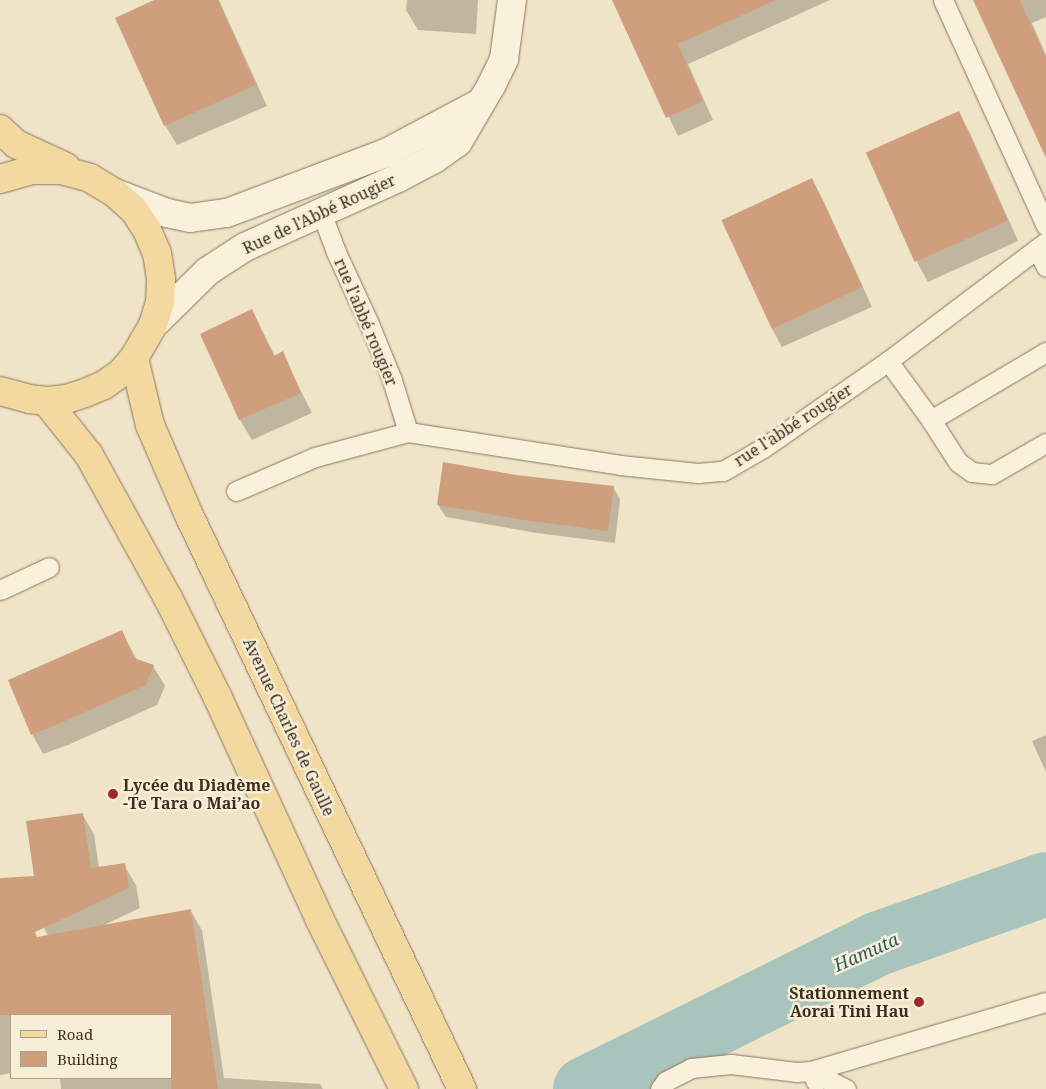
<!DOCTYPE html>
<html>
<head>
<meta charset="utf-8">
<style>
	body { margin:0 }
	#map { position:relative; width:1046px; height:1089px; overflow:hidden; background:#f0e4c8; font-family:"Noto Serif",serif }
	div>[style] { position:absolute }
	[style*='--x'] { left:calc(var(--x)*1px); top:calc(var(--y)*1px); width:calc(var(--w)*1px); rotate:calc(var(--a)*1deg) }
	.shadow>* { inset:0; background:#0003 }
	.river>* { height:64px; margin:-32px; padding:0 32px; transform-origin:32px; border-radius:32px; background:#a9c4bc }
	.building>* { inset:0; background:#cf9f7d; transform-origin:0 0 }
	.roads { filter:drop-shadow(0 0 1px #8d765c) drop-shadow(0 0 1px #8d765c) }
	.lane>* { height:19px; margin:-9.5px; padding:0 9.5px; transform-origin:9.5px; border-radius:9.5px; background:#faf1dc }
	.secondary>* { height:28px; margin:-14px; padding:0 14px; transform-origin:14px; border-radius:14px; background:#faf1dc }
	.primary>* { height:28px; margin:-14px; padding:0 14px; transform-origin:14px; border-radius:14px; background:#f3d9a0 }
	.dots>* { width:14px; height:14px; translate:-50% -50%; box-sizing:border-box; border:2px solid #f7eed8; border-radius:50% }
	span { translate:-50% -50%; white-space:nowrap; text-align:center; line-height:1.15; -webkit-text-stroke:5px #f7eed8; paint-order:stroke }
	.street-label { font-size:16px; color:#3d2e20 }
	.poi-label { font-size:16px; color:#3d2e20; font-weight:700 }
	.left { translate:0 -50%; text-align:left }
	.right { translate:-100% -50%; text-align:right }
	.water-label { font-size:18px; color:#2f5d5a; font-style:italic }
	.legend { position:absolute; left:10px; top:1014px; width:162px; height:65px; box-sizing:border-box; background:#f7eed8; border:1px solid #ada18e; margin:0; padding:6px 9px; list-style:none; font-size:15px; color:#3d2e20 }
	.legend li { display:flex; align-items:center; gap:10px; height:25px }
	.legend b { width:25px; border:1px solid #ada18e }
</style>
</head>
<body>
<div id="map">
	<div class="shadow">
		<div style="clip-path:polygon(157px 0,219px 0,267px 106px,177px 145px,165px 125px)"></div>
		<div style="clip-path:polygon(407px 0,478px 0,476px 34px,418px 30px,406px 10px)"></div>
		<div style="clip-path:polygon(613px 0,830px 0,688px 64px,713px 120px,678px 136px)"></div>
		<div style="clip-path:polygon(974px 0,1046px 0,1046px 17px,1032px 23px,1046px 55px,1046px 155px)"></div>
		<div style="clip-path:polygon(959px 113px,970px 133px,1018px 241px,928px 282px,917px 262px)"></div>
		<div style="clip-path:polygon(812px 180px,823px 200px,872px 307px,782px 347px,771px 327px,723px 220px)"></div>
		<div style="clip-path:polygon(252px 311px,275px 356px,282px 353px,312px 413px,252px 440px,240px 420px,202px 334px)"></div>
		<div style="clip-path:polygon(516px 477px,613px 487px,620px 499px,615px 543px,537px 533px,446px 517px,438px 505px)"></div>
		<div style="clip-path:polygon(122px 632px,137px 660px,153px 666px,165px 686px,157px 705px,68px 745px,43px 754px,32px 734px)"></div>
		<div style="clip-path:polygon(1046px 735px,1046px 772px,1032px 741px)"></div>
		<div style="clip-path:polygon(82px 814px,94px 834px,99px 868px,124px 865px,136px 885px,140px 908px,104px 925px,190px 910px,202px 930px,224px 1078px,320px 1084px,323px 1089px,61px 1089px,60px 1078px,171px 1078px,171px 1015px,11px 1015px,11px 1073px,0 1075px,0 966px,48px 936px,44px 928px,28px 822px)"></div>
	</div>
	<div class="river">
		<div style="--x:585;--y:1089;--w:326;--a:-26.4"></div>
		<div style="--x:877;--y:944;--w:179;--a:-19.5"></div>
	</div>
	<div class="building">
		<div style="clip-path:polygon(154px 0,218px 0,256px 85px,164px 126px,115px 18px)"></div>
		<div style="clip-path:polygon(612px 0,776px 0,678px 44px,703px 101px,666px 118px)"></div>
		<div style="clip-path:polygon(973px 0,1020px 0,1046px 58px,1046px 158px)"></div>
		<div style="left:959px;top:111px;width:120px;height:102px;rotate:66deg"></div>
		<div style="left:812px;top:178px;width:120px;height:100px;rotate:65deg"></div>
		<div style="clip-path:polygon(252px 309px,274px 356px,283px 351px,301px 393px,239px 420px,200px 334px)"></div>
		<div style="clip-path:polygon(443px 462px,516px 475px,614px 486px,608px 531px,530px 521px,437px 505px)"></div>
		<div style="clip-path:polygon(122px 630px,134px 658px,154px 665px,146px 685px,56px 725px,31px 735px,8px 680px)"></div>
		<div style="clip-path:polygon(83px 813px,91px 868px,125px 863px,129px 888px,35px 932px,37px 937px,191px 909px,218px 1089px,171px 1089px,171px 1015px,0 1015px,0 878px,34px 876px,26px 821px)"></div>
	</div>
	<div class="roads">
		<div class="lane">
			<div style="--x:943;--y:0;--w:248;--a:65.5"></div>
			<div style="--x:321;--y:212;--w:43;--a:69.4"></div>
			<div style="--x:336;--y:252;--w:81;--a:65.3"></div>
			<div style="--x:370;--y:326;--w:58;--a:67.8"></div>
			<div style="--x:392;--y:380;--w:54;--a:72.9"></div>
			<div style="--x:1037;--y:249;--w:20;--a:63"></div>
			<div style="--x:888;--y:361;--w:73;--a:53.9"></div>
			<div style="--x:931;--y:420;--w:50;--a:57.3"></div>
			<div style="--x:958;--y:462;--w:17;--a:36"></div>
			<div style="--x:972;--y:472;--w:20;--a:6"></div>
			<div style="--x:992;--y:474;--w:62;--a:-29.9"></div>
			<div style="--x:931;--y:420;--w:134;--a:-30.6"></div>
			<div style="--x:236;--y:491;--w:86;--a:-23.3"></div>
			<div style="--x:315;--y:457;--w:96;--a:-15"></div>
			<div style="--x:408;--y:432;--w:215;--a:8.8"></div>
			<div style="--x:620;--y:465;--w:78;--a:5.9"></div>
			<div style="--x:698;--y:473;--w:25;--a:-5"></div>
			<div style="--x:723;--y:471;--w:46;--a:-29.9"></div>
			<div style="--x:763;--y:448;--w:152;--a:-34.8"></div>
			<div style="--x:888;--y:361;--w:198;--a:-37"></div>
			<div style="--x:0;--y:590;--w:54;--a:-25.1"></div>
			<div style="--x:660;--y:1089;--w:10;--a:-53"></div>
			<div style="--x:666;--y:1081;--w:28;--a:-27"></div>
			<div style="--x:691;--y:1068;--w:40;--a:-5.7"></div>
			<div style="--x:731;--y:1064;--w:65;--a:7"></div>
			<div style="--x:796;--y:1072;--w:15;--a:-4"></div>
			<div style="--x:811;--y:1071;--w:12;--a:66"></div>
			<div style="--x:846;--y:1089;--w:39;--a:-153"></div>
			<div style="--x:811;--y:1071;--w:245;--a:-16.4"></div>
		</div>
		<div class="secondary">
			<div style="--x:115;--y:193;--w:56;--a:21"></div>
			<div style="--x:167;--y:213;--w:24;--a:12"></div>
			<div style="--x:190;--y:218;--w:37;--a:-8"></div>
			<div style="--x:227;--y:213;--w:170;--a:-20.7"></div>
			<div style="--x:386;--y:153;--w:106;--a:-28"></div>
			<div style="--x:153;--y:325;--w:77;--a:-44.5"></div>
			<div style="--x:208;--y:271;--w:44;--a:-33"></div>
			<div style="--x:245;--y:247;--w:168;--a:-24.3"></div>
			<div style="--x:398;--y:178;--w:41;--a:-27.8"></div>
			<div style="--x:434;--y:159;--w:29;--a:-35"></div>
			<div style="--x:458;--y:142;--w:65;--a:-59.5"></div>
			<div style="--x:491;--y:86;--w:30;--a:-64"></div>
			<div style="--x:504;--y:59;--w:60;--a:-82.3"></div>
		</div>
		<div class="primary">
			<div style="--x:0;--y:129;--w:22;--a:43"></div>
			<div style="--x:16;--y:144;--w:55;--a:24.7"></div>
			<div style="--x:0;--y:179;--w:32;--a:-16"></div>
			<div style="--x:31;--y:170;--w:30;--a:0"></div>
			<div style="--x:61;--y:170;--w:30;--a:15"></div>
			<div style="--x:90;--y:178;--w:29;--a:31"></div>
			<div style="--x:115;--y:193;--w:25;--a:42"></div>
			<div style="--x:134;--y:210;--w:24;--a:57"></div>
			<div style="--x:147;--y:230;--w:25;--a:67"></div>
			<div style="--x:157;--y:253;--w:25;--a:81"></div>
			<div style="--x:161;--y:278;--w:24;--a:92"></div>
			<div style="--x:160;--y:302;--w:24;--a:107"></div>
			<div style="--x:153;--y:325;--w:38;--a:120"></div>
			<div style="--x:134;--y:358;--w:20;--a:131"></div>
			<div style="--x:121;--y:373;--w:21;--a:145"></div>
			<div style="--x:104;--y:385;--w:21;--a:157"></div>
			<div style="--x:85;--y:393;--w:20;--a:162"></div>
			<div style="--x:66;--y:399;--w:20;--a:174"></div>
			<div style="--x:46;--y:401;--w:16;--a:-173"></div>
			<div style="--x:30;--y:399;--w:31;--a:-165"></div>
			<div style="--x:134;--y:358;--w:69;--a:76.6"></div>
			<div style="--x:150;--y:425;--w:96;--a:66.6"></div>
			<div style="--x:188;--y:513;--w:638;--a:64.56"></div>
			<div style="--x:46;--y:401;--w:69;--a:51.5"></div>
			<div style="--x:89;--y:455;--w:163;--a:61.1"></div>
			<div style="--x:168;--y:598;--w:112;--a:63.4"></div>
			<div style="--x:218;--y:698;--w:244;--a:65.3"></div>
			<div style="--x:320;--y:920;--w:189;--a:63.6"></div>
		</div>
	</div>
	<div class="dots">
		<div style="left:113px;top:794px;background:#9e2a2b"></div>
		<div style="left:919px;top:1002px;background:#9e2a2b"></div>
	</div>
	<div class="street-label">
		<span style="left:319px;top:214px;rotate:-25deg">Rue de l'Abbé Rougier</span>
		<span style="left:366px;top:322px;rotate:67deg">rue l'abbé rougier</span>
		<span style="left:793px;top:425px;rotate:-33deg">rue l'abbé rougier</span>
		<span style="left:289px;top:727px;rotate:65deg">Avenue Charles de Gaulle</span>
	</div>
	<div class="poi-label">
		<span class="left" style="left:123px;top:794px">Lycée du Diadème<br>-Te Tara o Mai’ao</span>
		<span class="right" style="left:909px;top:1002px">Stationnement<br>Aorai Tini Hau</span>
	</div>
	<div class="water-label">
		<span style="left:866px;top:952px;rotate:-24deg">Hamuta</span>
	</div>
	<ul class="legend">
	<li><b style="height:6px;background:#f3d9a0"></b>Road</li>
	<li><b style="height:14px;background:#cf9f7d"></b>Building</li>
	</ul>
</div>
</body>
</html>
